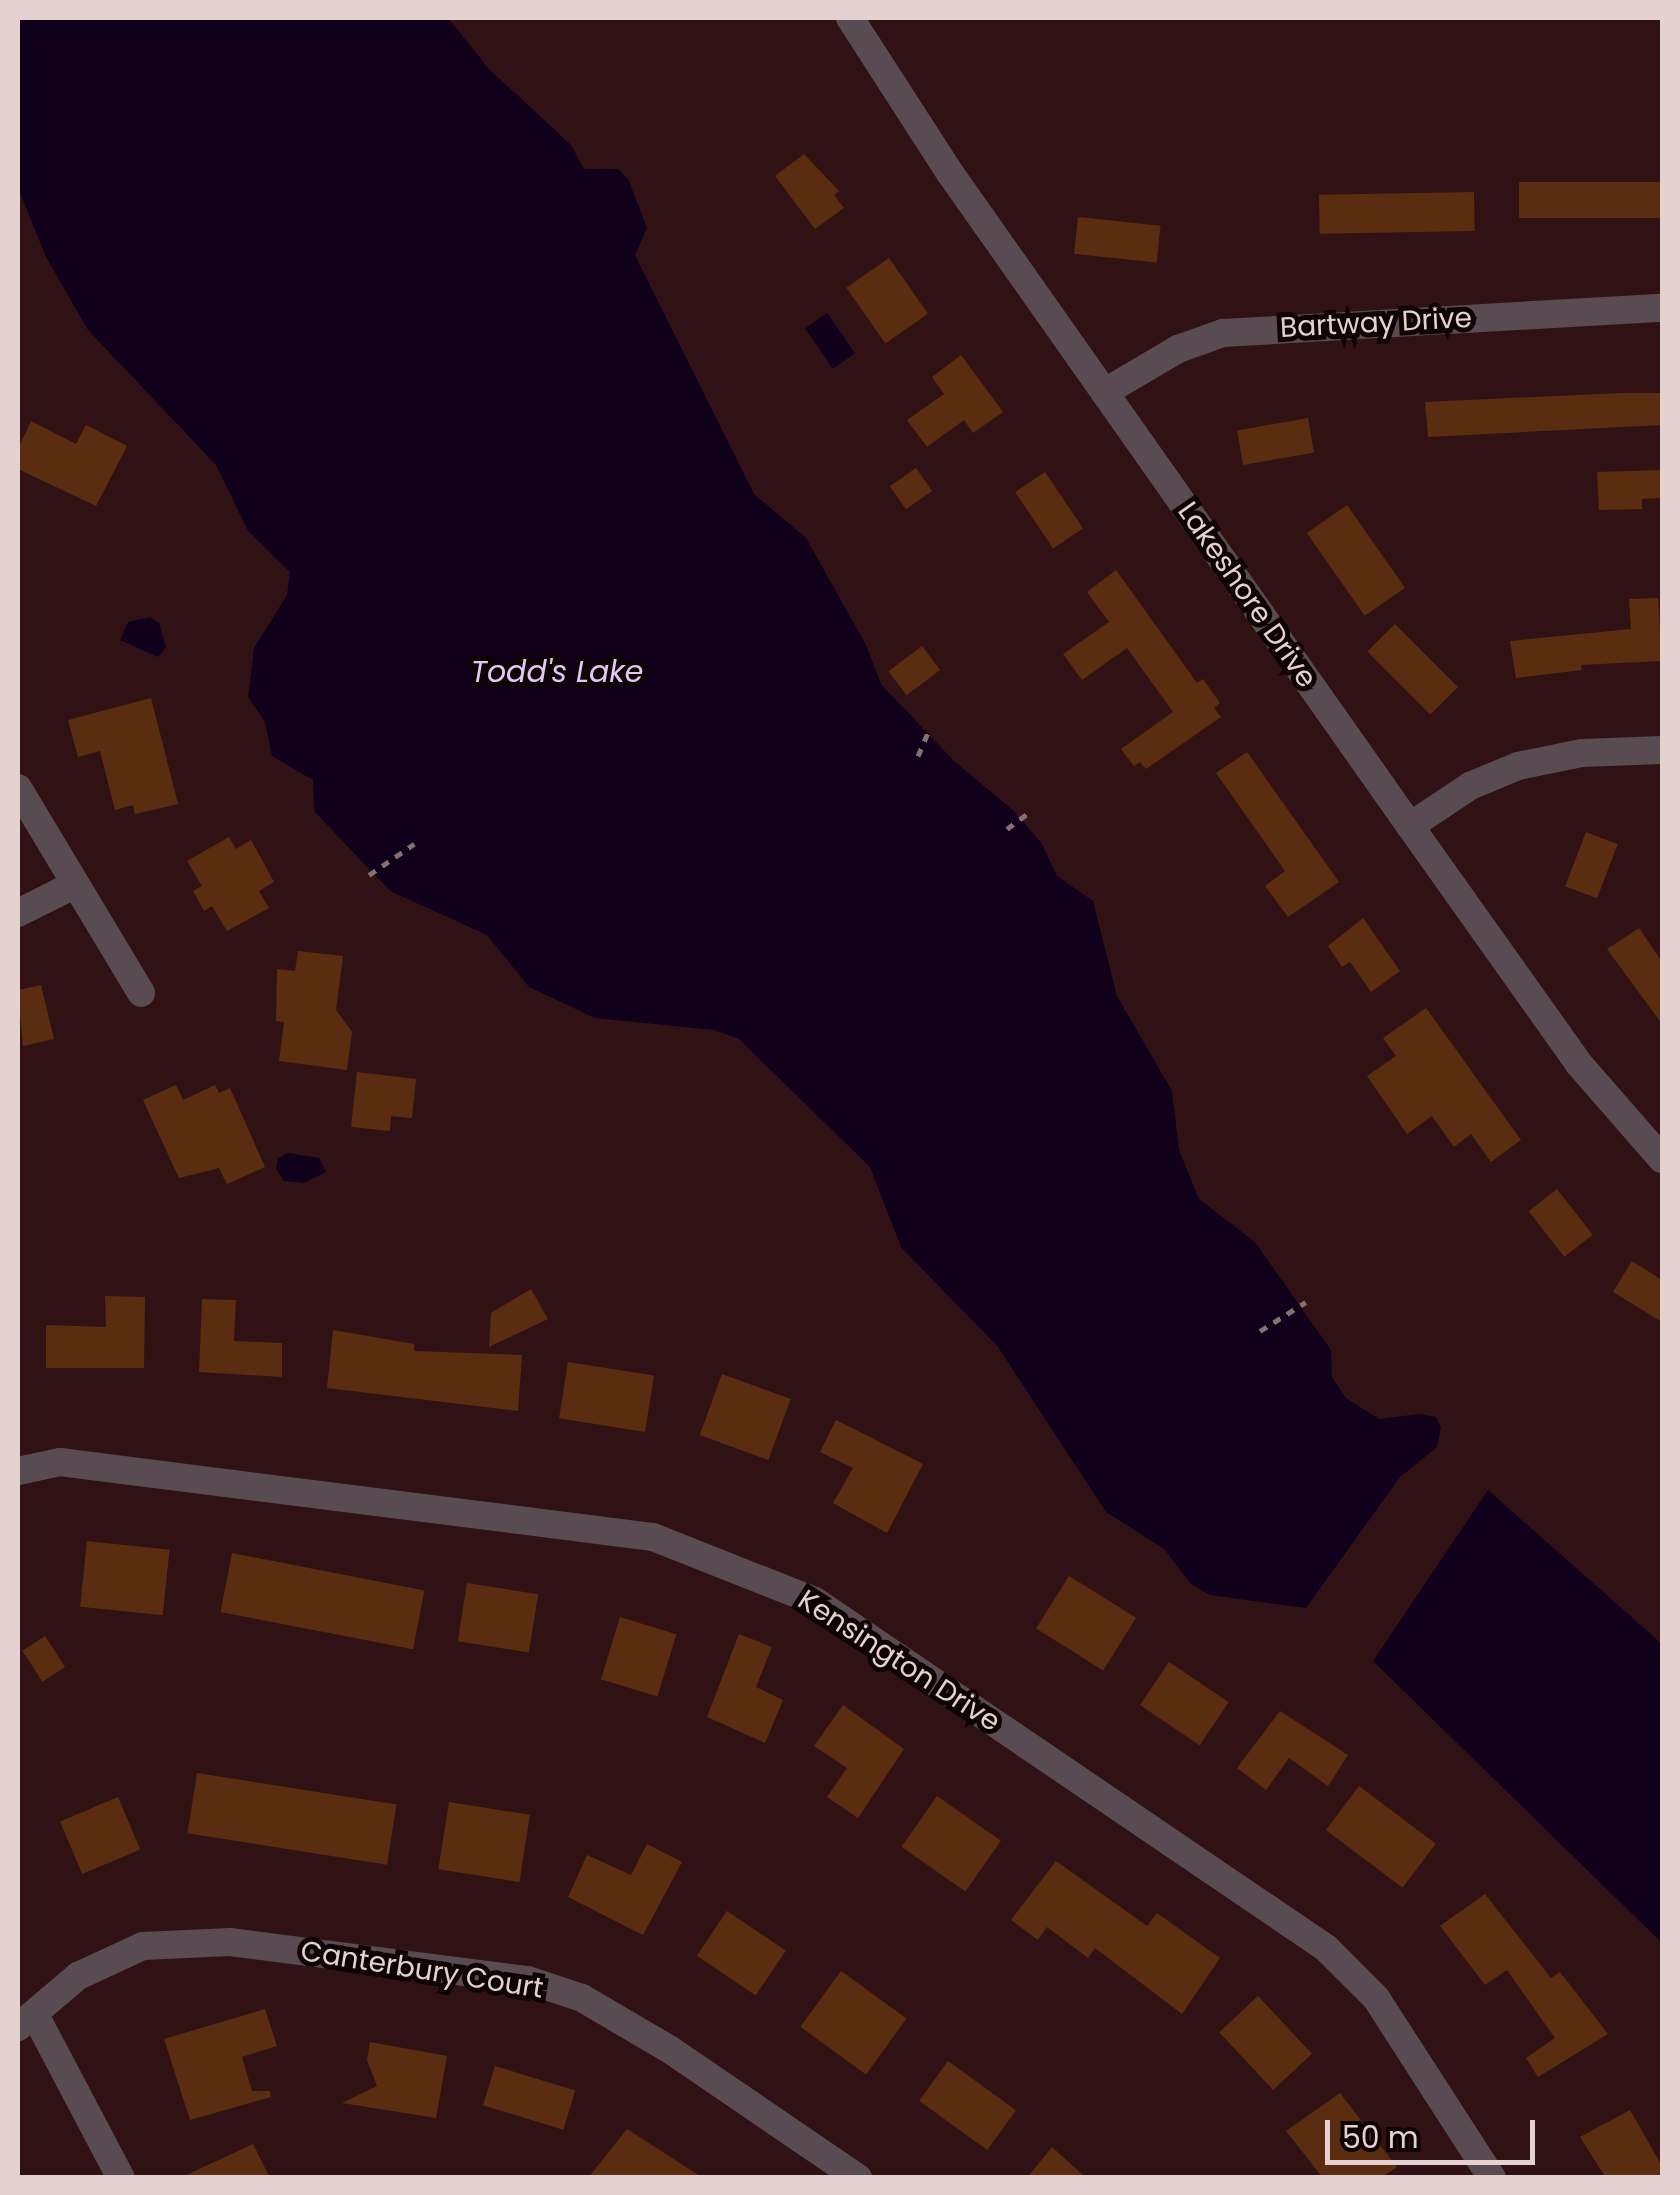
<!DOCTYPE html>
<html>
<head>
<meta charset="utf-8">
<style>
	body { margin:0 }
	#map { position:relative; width:1680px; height:2195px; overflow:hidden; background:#301214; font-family:Poppins,sans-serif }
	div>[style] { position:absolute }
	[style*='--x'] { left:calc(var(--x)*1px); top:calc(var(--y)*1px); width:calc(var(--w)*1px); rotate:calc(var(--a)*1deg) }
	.water>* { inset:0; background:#11001c; transform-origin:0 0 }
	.building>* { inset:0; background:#5a2d10; transform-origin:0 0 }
	.path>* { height:5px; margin-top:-2.5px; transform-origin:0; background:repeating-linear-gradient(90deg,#886f70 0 8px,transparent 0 16px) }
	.minor>* { height:28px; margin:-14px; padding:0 14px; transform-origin:14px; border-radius:14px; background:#594b52 }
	span { translate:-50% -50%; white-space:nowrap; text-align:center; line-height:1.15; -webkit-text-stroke:10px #0f0404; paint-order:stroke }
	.street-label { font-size:28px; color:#e6d1d1 }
	.water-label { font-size:30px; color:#e6c6f8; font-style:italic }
	.frame { position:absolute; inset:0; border:20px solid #e6d1d1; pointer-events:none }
	.scale { position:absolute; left:1325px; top:2120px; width:210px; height:45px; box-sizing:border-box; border:5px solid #e6d1d1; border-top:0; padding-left:12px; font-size:30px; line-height:35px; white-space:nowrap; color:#e6d1d1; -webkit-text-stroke:8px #0f0404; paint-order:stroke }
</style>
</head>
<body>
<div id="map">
	<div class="water">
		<div style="clip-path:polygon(18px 18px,448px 18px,489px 69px,571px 145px,584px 169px,618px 169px,628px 179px,647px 228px,635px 255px,754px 494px,806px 538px,866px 645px,881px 684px,954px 761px,1014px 811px,1042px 844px,1057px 876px,1093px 901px,1117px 996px,1172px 1091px,1179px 1150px,1199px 1199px,1255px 1242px,1331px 1350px,1332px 1377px,1346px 1398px,1379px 1419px,1419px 1414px,1436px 1417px,1441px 1428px,1437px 1447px,1400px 1477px,1306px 1608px,1210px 1595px,1191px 1584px,1164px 1549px,1106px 1512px,998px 1347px,901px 1247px,870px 1167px,739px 1039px,714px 1030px,595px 1018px,529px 987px,487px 935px,390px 891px,314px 811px,313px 780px,272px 756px,265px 722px,248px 697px,254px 648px,287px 595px,290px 572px,248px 531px,216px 465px,88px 330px,46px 257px,18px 188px)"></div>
		<div style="left:827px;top:313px;width:49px;height:27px;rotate:55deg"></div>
		<div style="clip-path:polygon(150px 617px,159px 623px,166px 647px,158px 657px,120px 640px,128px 622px)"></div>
		<div style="clip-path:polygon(288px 1153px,319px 1158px,326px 1172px,304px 1183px,284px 1181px,276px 1169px,278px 1158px)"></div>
		<div style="clip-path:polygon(1488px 1490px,1662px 1644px,1662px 1943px,1373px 1661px)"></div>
	</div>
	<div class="building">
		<div style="clip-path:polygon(804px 154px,839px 191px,834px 195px,844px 208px,815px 229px,775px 176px)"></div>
		<div style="left:1662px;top:182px;width:36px;height:143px;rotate:90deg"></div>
		<div style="left:1474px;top:192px;width:39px;height:155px;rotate:89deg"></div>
		<div style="left:1078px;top:217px;width:83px;height:37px;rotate:6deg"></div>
		<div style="left:889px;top:258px;width:68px;height:52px;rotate:55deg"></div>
		<div style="clip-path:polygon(961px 355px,1003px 412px,973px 433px,964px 420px,927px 447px,907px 420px,944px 394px,932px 377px)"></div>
		<div style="clip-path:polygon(1621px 393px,1662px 393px,1662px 425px,1428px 437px,1425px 402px)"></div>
		<div style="left:1308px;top:418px;width:35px;height:72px;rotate:80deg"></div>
		<div style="clip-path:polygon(31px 421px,76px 444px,86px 425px,127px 446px,96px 506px,18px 469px,18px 449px)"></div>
		<div style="left:916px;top:468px;width:28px;height:32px;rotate:55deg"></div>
		<div style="clip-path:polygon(1662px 470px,1662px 498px,1642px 499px,1642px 509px,1599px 510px,1597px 472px)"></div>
		<div style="left:1045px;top:472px;width:68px;height:36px;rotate:56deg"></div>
		<div style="left:1347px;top:505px;width:101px;height:49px;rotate:55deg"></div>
		<div style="clip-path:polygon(1116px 570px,1197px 683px,1203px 679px,1220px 703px,1214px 708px,1221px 717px,1146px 769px,1140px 762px,1134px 766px,1121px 749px,1173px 712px,1127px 648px,1082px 680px,1063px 654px,1109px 622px,1087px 592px)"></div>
		<div style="clip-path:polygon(1658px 598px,1662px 661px,1581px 665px,1582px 670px,1516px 678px,1510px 641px,1631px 629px,1629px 599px)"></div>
		<div style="left:1395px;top:624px;width:89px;height:39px;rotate:45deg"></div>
		<div style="left:922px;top:646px;width:30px;height:42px;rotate:53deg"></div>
		<div style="clip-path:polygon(151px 698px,178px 804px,135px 814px,133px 805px,115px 810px,100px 751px,78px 757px,68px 720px)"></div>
		<div style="clip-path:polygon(1247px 752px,1339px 882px,1288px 917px,1265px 886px,1285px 871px,1216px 773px)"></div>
		<div style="left:1586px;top:832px;width:34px;height:58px;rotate:21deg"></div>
		<div style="clip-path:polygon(229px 837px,236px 849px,251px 840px,274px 882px,259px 891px,269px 908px,227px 931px,212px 906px,204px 911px,193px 891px,202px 886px,187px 861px)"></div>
		<div style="clip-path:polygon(1363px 918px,1400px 971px,1371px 992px,1350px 962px,1342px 967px,1328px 946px)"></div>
		<div style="clip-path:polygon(1639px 928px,1662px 962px,1662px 1024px,1607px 949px)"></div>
		<div style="clip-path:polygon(298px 951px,343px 956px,336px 1010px,352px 1032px,347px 1070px,279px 1061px,284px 1022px,276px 1021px,277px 969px,295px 971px)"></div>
		<div style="clip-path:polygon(41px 985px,54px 1039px,23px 1046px,18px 990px)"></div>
		<div style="clip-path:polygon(1426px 1008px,1521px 1140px,1491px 1162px,1471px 1134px,1454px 1147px,1432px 1116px,1407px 1134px,1367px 1076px,1396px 1056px,1383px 1038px)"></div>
		<div style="clip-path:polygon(357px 1072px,416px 1079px,412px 1118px,391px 1116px,390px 1131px,351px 1127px)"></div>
		<div style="clip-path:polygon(176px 1085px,183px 1100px,215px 1085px,219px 1093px,230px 1088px,265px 1167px,227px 1184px,219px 1168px,179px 1178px,143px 1100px)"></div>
		<div style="left:1557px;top:1189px;width:58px;height:36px;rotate:52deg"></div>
		<div style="clip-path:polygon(1632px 1261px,1662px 1280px,1662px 1322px,1613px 1292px)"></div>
		<div style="clip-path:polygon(531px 1289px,548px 1319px,489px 1347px,491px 1313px)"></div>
		<div style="clip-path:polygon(105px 1296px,145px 1297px,144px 1368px,46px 1368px,46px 1325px,106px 1327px)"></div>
		<div style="clip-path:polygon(202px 1299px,236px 1300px,234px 1341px,282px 1343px,282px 1377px,199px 1372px)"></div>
		<div style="clip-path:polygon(333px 1330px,414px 1344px,414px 1351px,522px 1355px,518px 1411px,327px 1388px)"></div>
		<div style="left:568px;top:1362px;width:87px;height:57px;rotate:9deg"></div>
		<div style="left:722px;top:1374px;width:73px;height:65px;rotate:20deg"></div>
		<div style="clip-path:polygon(836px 1420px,923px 1464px,887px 1533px,833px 1503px,853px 1468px,820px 1452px)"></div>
		<div style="left:87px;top:1541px;width:83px;height:66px;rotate:6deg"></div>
		<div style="left:232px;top:1553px;width:196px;height:60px;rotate:11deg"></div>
		<div style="left:1069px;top:1576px;width:79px;height:62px;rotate:32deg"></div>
		<div style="left:467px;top:1583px;width:72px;height:59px;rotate:9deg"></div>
		<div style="left:620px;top:1617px;width:59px;height:65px;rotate:17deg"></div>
		<div style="clip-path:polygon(739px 1634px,772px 1647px,756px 1687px,783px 1700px,765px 1743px,707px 1717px)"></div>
		<div style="left:45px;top:1636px;width:37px;height:27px;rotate:57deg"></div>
		<div style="left:1169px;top:1662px;width:72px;height:52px;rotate:34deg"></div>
		<div style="clip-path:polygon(843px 1705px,904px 1749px,858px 1818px,827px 1797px,847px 1768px,814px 1746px)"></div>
		<div style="clip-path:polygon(1280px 1711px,1348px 1755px,1328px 1786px,1289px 1758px,1266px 1790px,1237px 1768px)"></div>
		<div style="left:197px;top:1773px;width:202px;height:61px;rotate:9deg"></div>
		<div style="left:1359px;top:1786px;width:96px;height:55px;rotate:37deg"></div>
		<div style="left:937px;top:1796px;width:78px;height:62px;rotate:35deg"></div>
		<div style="left:118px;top:1797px;width:57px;height:63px;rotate:67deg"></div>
		<div style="left:449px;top:1802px;width:82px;height:68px;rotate:9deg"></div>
		<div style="clip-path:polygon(647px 1844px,682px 1862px,643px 1935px,568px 1897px,587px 1855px,631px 1875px)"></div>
		<div style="clip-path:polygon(1056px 1861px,1147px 1926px,1157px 1913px,1220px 1958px,1182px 2014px,1095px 1948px,1088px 1958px,1047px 1927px,1038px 1940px,1011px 1920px)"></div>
		<div style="clip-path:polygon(1485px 1894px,1551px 1978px,1560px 1972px,1608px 2034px,1538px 2077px,1526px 2058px,1555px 2038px,1507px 1970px,1485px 1985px,1440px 1926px)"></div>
		<div style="left:727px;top:1911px;width:71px;height:54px;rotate:34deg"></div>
		<div style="left:841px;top:1971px;width:81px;height:69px;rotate:36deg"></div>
		<div style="left:1258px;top:1996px;width:79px;height:53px;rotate:47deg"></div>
		<div style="clip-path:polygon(265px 2009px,277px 2046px,242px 2057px,252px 2091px,270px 2091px,271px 2097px,190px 2120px,164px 2039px)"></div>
		<div style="clip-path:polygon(370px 2042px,447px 2056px,436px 2118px,342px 2103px,377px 2086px,367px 2060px)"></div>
		<div style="left:948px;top:2061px;width:84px;height:49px;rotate:36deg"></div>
		<div style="left:495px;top:2066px;width:84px;height:41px;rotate:17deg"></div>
		<div style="clip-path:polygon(1340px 2093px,1397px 2167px,1381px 2178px,1323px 2178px,1286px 2131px)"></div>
		<div style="clip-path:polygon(1630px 2110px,1662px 2166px,1662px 2178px,1606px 2178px,1580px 2137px)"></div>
		<div style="clip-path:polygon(627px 2129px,703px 2178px,588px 2178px)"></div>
		<div style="clip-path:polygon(253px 2144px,270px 2178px,180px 2178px)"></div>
		<div style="clip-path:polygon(1052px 2147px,1086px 2178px,1027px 2178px)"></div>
	</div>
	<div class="path">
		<div style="--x:918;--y:756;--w:28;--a:-67"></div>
		<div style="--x:1007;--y:829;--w:25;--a:-37"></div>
		<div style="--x:369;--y:875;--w:55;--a:-34.6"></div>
		<div style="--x:1260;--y:1331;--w:54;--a:-32.2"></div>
	</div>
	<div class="minor">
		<div style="--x:850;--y:18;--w:184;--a:57.2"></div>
		<div style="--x:950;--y:173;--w:799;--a:54.84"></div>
		<div style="--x:1410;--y:826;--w:292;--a:54.6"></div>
		<div style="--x:1579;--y:1064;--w:126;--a:48.9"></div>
		<div style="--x:1105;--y:392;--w:85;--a:-30.5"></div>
		<div style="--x:1178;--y:349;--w:48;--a:-19.6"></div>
		<div style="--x:1223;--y:333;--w:440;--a:-3.3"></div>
		<div style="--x:18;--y:788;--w:239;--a:59"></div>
		<div style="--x:1410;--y:826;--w:72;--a:-33.7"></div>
		<div style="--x:1470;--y:786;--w:52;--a:-22.6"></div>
		<div style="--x:1518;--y:766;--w:65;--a:-11.5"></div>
		<div style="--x:1582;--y:753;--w:80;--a:-2.1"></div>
		<div style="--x:18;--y:913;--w:60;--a:-26.6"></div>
		<div style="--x:18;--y:1471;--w:43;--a:-12.1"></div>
		<div style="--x:60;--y:1462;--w:598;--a:7.21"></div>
		<div style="--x:653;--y:1537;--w:174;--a:21.6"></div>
		<div style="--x:815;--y:1601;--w:618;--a:34.18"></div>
		<div style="--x:1326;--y:1948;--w:71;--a:45"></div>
		<div style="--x:1376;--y:1998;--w:214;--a:57.2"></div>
		<div style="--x:35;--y:2015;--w:184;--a:62.2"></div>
		<div style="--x:18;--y:2027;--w:79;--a:-40.4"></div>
		<div style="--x:78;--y:1976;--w:72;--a:-24.8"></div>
		<div style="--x:143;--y:1946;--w:87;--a:-2.6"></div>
		<div style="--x:230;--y:1942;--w:300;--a:7.3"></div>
		<div style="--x:528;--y:1980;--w:57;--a:18.4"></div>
		<div style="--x:582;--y:1998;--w:101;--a:30.4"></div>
		<div style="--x:669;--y:2049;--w:229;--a:34.3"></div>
	</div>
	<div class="street-label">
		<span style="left:1376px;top:323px;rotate:-3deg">Bartway Drive</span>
		<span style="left:1247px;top:595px;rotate:55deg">Lakeshore Drive</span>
		<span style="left:899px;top:1661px;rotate:33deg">Kensington Drive</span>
		<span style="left:422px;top:1970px;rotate:9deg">Canterbury Court</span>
	</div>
	<div class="water-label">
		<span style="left:557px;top:672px">Todd's Lake</span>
	</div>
	<div class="frame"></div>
	<div class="scale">50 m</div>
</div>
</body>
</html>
